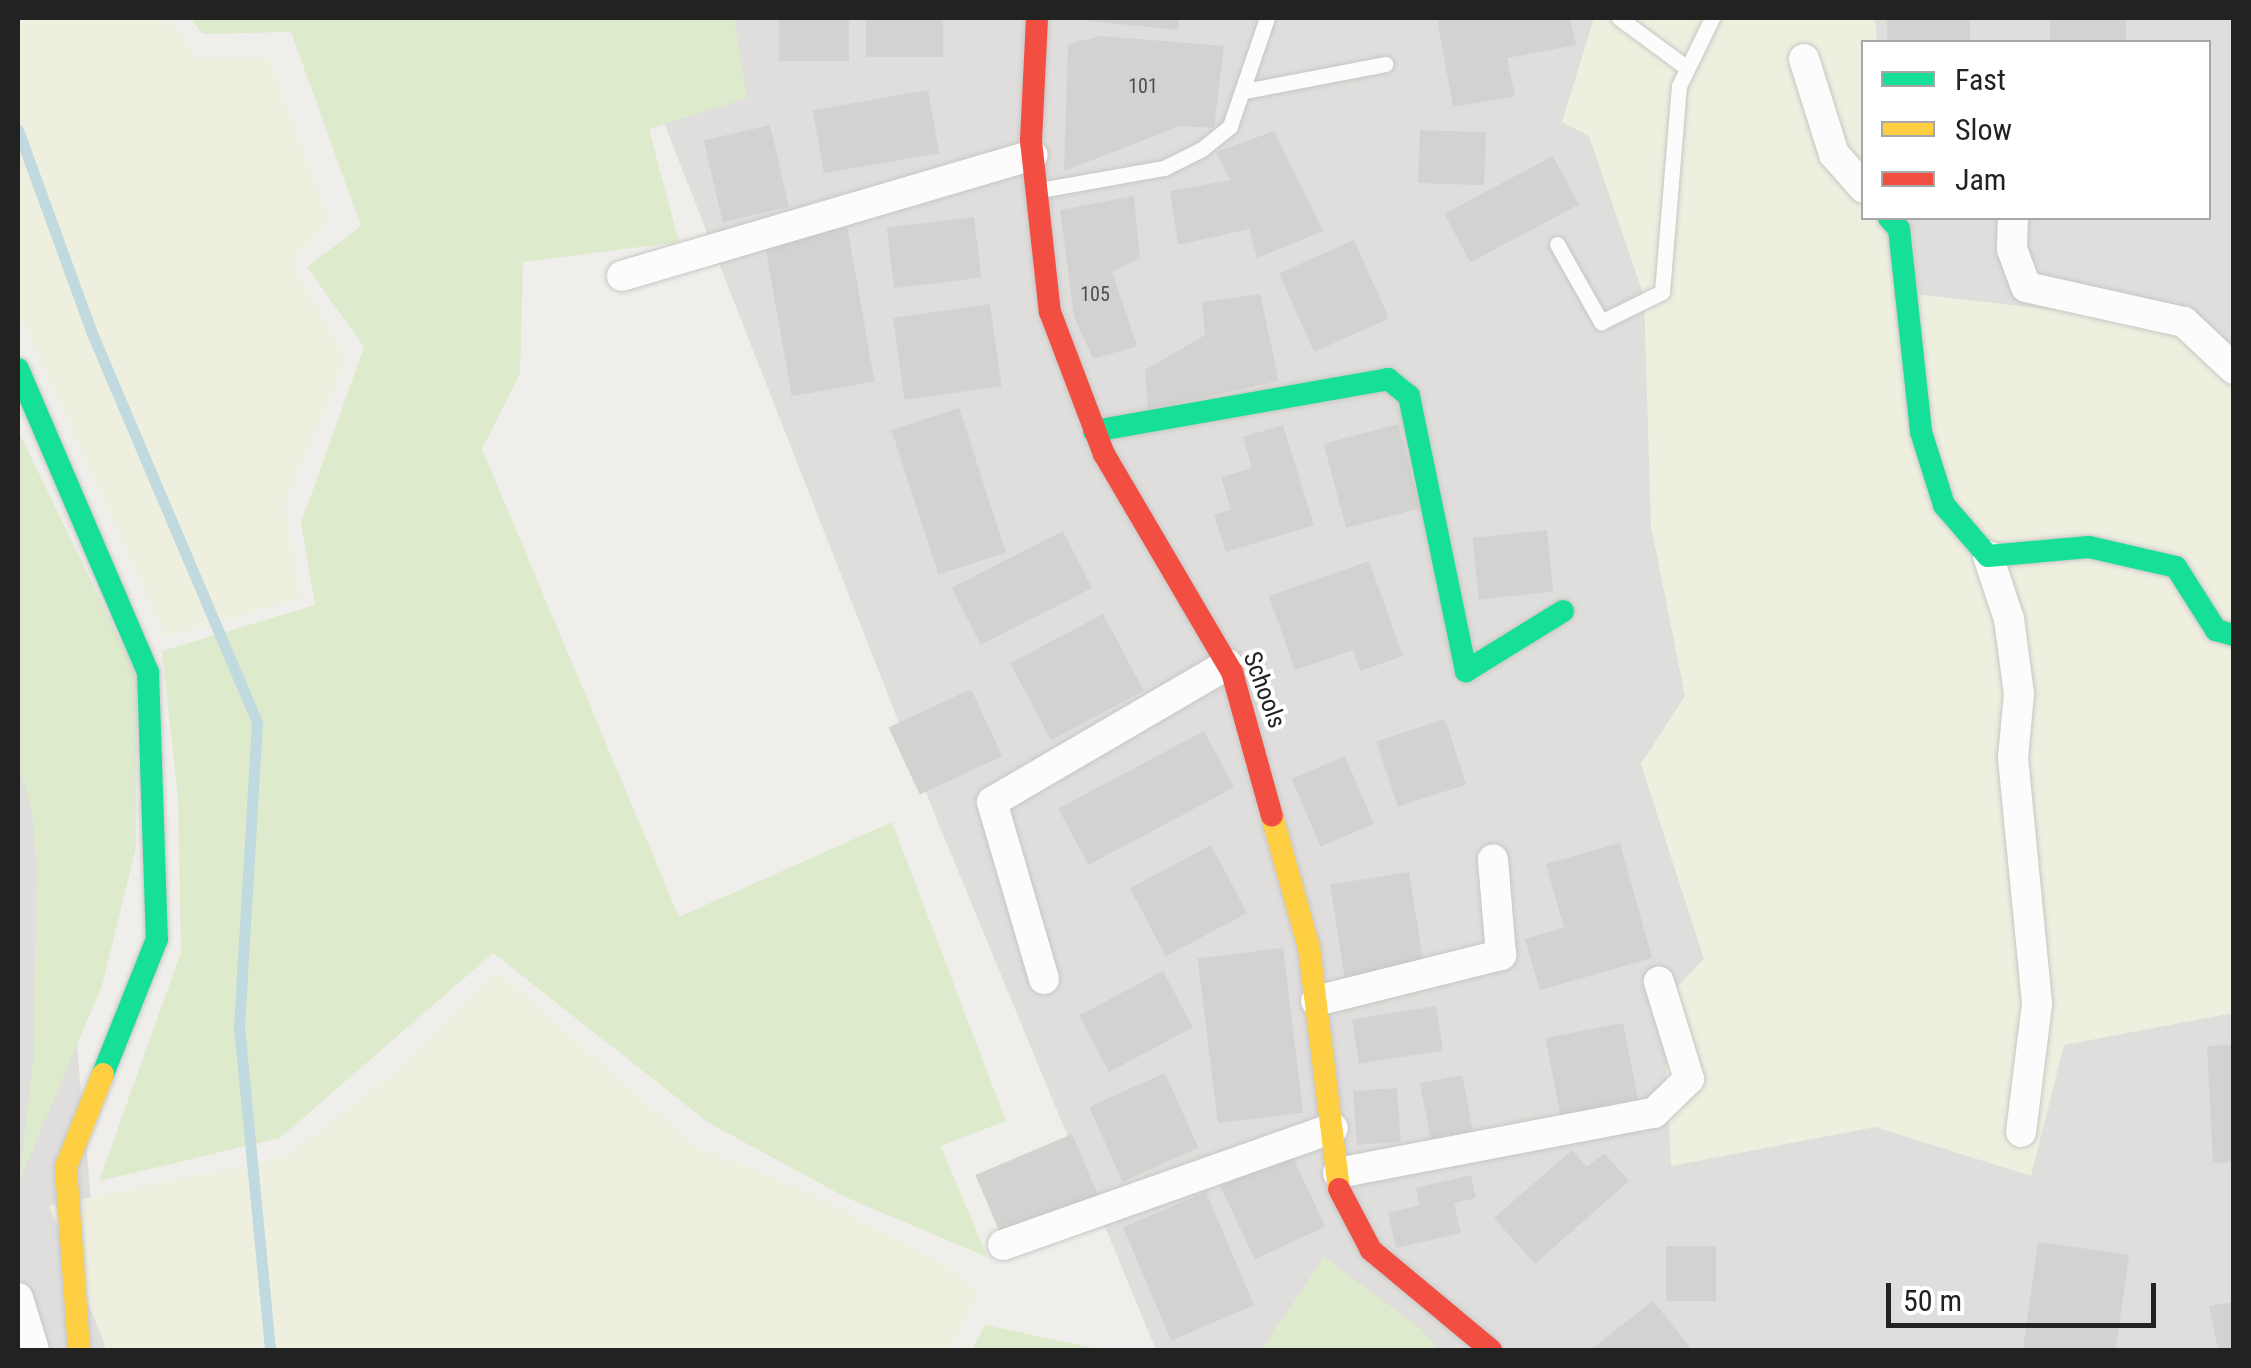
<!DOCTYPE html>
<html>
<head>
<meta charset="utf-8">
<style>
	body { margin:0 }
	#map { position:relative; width:2251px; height:1368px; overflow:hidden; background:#efeeeb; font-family:"Roboto Condensed",sans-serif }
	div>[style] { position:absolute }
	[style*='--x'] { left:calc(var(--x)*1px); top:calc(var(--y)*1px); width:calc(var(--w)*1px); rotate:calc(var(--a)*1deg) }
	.residential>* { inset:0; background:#dfdedc }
	.farmland>* { inset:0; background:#eeefdf }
	.grass>* { inset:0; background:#ddebcc }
	.stream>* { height:11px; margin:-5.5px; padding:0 5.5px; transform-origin:5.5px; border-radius:5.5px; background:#c0dae0 }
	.building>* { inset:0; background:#d4d2d0; transform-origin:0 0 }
	.roads { filter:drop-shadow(0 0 2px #c7c6c5) drop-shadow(0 0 2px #c7c6c5) }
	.lane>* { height:15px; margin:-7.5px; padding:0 7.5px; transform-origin:7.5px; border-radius:7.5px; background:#fdfcfc }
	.street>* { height:30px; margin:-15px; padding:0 15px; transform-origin:15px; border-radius:15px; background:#fdfcfc }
	.fast>* { height:22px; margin:-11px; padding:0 11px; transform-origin:11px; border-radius:11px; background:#16e098 }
	.slow>* { height:22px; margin:-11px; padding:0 11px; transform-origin:11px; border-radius:11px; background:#ffcf43 }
	.jam>* { height:22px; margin:-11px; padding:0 11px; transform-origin:11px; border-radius:11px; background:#f24e42 }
	span { translate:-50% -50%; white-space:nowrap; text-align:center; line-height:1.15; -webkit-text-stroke:8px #fff; paint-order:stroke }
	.number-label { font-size:20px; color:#4e4e4e }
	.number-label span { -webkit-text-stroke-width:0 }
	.street-label { font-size:25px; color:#222 }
	.frame { position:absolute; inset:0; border:20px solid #222; pointer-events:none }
	.legend { position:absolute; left:1861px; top:40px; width:350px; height:180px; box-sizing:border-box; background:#fff; border:2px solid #a7a7a7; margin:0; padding:12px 18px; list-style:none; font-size:30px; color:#222 }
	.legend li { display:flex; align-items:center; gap:20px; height:50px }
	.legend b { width:50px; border:2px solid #a7a7a7 }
	.scale { position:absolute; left:1886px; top:1283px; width:270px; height:45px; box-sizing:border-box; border:5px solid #222; border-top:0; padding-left:12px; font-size:30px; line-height:35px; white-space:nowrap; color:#222; -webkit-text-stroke:8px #fff; paint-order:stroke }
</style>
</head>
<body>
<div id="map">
	<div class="residential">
		<div style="clip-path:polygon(evenodd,623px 18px,2233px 18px,2233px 1350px,1156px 1350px,937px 820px,623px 18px,1864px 42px,2208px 42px,2208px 218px,1864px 218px,1864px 42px)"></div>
		<div style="clip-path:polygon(18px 687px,52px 776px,105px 1350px,18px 1350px)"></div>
	</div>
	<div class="farmland">
		<div style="clip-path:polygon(18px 18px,169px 18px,197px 58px,269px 58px,329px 221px,291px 262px,346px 359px,284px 504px,302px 598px,166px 637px,18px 311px)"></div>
		<div style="clip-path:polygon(1594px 18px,1875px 18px,1877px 42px,1864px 42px,1864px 218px,1891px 218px,1897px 292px,2064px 311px,2176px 335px,2233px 368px,2233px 1013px,2064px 1045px,2031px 1176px,1875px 1127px,1671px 1166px,1663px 1001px,1704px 959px,1641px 764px,1685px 696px,1651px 526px,1644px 296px,1589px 136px,1562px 122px)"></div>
		<div style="clip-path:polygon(498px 972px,695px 1146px,815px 1195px,946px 1266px,979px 1293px,949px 1350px,107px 1350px,49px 1206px,285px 1157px,398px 1070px)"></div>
	</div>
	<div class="grass">
		<div style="clip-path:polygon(190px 18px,734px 18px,747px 98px,649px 129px,679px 242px,523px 262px,520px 374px,482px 449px,679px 917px,892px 822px,1006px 1121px,941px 1146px,987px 1257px,845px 1197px,709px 1123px,493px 953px,280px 1138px,99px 1181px,181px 952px,178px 798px,162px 651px,315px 605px,301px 523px,364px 347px,307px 267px,361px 226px,291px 32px,203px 34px)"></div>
		<div style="clip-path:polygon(18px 430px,137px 676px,136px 847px,102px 986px,19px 1182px,34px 1053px,36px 863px,32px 809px,18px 766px)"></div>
		<div style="clip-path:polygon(1324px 1257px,1422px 1330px,1438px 1350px,1261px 1350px)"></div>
		<div style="clip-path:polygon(985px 1325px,1103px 1350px,972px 1350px)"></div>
	</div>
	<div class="stream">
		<div style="--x:18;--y:130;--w:214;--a:70"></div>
		<div style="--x:91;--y:331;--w:426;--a:67"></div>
		<div style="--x:257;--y:723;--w:305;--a:93.4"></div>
		<div style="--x:239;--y:1027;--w:324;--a:84.5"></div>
	</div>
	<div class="building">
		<div style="left:779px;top:18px;width:70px;height:43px"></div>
		<div style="left:866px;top:18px;width:77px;height:39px"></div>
		<div style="clip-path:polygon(1060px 18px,1179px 18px,1178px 30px)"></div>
		<div style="clip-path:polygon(1437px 18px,1570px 18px,1576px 45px,1507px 58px,1515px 96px,1453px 107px)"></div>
		<div style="left:1887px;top:18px;width:83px;height:24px"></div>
		<div style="left:2050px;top:18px;width:76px;height:24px"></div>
		<div style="clip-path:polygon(1101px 36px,1224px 46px,1214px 128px,1180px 126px,1064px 171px,1068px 44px)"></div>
		<div style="left:928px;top:90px;width:64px;height:117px;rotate:80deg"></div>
		<div style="left:770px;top:125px;width:84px;height:68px;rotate:77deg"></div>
		<div style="left:1420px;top:130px;width:66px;height:53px;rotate:2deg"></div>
		<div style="clip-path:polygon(1274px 131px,1323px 231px,1257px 258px,1249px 229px,1178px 245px,1170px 191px,1230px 180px,1216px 152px)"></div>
		<div style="left:1553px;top:156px;width:55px;height:123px;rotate:62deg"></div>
		<div style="clip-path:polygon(1134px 196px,1140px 258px,1112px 272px,1137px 346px,1093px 359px,1074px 316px,1060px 210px)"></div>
		<div style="left:974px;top:217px;width:61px;height:88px;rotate:83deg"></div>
		<div style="left:847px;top:226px;width:158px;height:84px;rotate:80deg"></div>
		<div style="left:1354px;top:240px;width:86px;height:82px;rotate:66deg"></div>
		<div style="clip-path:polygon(1260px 294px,1279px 381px,1148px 410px,1145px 370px,1205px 335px,1202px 302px)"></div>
		<div style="left:990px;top:304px;width:83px;height:98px;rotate:82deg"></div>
		<div style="left:959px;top:408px;width:152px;height:71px;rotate:72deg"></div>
		<div style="left:1398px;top:424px;width:87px;height:77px;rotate:75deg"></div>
		<div style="clip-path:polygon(1283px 425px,1314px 525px,1226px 552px,1214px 515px,1231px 510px,1221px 477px,1252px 468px,1243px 437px)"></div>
		<div style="left:1547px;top:530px;width:62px;height:75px;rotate:84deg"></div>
		<div style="left:1063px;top:531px;width:64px;height:125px;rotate:63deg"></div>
		<div style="clip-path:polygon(1369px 561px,1403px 656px,1360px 671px,1353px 650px,1295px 670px,1269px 596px)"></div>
		<div style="left:1103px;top:614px;width:87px;height:105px;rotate:62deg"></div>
		<div style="left:971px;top:689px;width:74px;height:91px;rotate:65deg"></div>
		<div style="left:1445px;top:719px;width:69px;height:72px;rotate:72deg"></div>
		<div style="left:1204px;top:731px;width:64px;height:165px;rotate:62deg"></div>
		<div style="left:1345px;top:756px;width:74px;height:58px;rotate:67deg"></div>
		<div style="clip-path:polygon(1620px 843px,1652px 958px,1540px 990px,1525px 939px,1564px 928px,1546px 864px)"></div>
		<div style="left:1211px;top:845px;width:77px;height:92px;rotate:62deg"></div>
		<div style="left:1409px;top:872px;width:103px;height:80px;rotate:81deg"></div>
		<div style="left:1283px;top:948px;width:166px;height:86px;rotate:83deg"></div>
		<div style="left:1163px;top:971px;width:64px;height:95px;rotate:62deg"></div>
		<div style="left:1436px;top:1006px;width:45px;height:85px;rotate:81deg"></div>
		<div style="left:1623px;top:1023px;width:95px;height:79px;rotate:79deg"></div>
		<div style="clip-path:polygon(2234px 1045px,2234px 1162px,2213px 1163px,2207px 1046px)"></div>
		<div style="left:1165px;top:1073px;width:82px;height:83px;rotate:66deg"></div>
		<div style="left:1462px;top:1075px;width:63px;height:43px;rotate:79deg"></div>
		<div style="left:1397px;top:1088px;width:54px;height:44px;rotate:86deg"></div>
		<div style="left:1072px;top:1134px;width:69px;height:105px;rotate:67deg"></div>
		<div style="clip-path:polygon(1572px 1150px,1587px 1167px,1604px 1153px,1629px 1181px,1535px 1264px,1494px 1218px)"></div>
		<div style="left:1291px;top:1153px;width:81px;height:78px;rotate:65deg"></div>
		<div style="clip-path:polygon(1471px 1175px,1476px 1198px,1454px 1203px,1461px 1233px,1396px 1248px,1388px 1213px,1420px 1205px,1416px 1188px)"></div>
		<div style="left:1206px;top:1192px;width:123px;height:90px;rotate:67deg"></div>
		<div style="left:2038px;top:1242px;width:92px;height:109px;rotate:8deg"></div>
		<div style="left:1666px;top:1246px;width:50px;height:55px"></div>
		<div style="clip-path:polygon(1653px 1301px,1692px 1350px,1590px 1350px)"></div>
		<div style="clip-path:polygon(2234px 1302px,2234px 1350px,2218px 1350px,2209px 1306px)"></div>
	</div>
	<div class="roads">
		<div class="lane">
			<div style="--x:1619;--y:18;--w:84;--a:36.3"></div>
			<div style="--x:1245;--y:91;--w:143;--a:-10.9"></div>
			<div style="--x:1040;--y:190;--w:126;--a:-10.1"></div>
			<div style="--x:1164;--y:168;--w:42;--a:-26.6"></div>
			<div style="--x:1202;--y:149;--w:36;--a:-39"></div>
			<div style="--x:1230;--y:126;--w:114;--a:-71.1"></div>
			<div style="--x:1557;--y:244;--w:90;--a:60.6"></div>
			<div style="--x:1601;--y:322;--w:68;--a:-26.2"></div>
			<div style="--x:1662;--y:292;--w:207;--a:-85.3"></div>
			<div style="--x:1679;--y:86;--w:76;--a:-64.1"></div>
		</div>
		<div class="street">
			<div style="--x:1804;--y:59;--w:100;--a:72.5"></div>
			<div style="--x:1834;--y:154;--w:45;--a:48.6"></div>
			<div style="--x:2013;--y:218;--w:31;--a:92"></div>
			<div style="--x:2012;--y:249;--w:40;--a:69.8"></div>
			<div style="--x:2026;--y:287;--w:162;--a:12.5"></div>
			<div style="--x:2184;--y:322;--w:69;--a:43.2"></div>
			<div style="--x:622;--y:276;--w:428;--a:-16.4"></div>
			<div style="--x:1988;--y:556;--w:66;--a:71.6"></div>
			<div style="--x:2009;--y:619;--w:76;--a:82.4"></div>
			<div style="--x:2019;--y:694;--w:64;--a:95.4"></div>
			<div style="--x:2013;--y:758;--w:247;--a:84.4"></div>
			<div style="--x:2037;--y:1004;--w:129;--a:97.1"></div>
			<div style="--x:1044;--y:979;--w:184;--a:-106.4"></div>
			<div style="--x:992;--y:802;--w:273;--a:-30.3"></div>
			<div style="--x:1316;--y:1001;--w:191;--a:-14"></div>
			<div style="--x:1501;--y:955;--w:96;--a:-94.8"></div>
			<div style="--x:1338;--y:1173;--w:322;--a:-10.8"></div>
			<div style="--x:1654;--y:1113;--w:49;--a:-44.2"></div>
			<div style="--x:1689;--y:1079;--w:102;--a:-107.2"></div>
			<div style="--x:1003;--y:1245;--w:350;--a:-19.5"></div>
			<div style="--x:18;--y:1298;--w:54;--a:72.9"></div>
		</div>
		<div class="fast">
			<div style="--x:1889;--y:218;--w:15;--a:48"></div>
			<div style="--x:1899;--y:229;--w:204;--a:83.8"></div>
			<div style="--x:1921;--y:432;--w:77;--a:72.5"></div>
			<div style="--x:1944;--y:505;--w:67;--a:49.2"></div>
			<div style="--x:1988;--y:556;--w:101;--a:-5.1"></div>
			<div style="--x:2089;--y:547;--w:89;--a:12.9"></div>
			<div style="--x:2176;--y:567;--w:75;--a:57.6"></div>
			<div style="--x:2216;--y:630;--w:19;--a:16"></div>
			<div style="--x:18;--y:369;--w:330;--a:66.8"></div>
			<div style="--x:148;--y:672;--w:267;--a:88.1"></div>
			<div style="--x:157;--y:939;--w:145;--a:111.8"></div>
			<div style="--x:1094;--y:431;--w:299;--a:-10"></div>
			<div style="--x:1388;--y:379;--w:27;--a:39"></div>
			<div style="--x:1409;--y:396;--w:281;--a:78.3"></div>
			<div style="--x:1466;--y:671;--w:114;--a:-31.7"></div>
		</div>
		<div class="slow">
			<div style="--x:1272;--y:816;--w:137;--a:74.3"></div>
			<div style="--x:1309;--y:948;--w:243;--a:82.9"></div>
			<div style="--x:79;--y:1350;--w:183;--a:-94.1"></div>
			<div style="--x:66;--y:1167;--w:100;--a:-68.3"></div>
		</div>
		<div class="jam">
			<div style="--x:1037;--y:18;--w:123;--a:92.8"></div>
			<div style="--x:1031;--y:141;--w:172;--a:83.7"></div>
			<div style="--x:1050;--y:312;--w:152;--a:69.2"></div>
			<div style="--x:1104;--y:454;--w:253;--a:59.6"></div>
			<div style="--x:1232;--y:672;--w:149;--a:74.5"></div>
			<div style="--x:1339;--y:1189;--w:69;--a:62.3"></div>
			<div style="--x:1371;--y:1250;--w:156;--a:39.8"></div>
		</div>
	</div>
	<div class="number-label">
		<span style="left:1143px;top:86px">101</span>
		<span style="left:1095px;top:294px">105</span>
	</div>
	<div class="street-label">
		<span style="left:1264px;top:690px;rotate:70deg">Schools</span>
	</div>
	<div class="frame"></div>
	<ul class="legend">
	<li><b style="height:12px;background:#16e098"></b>Fast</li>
	<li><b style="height:12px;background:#ffcf43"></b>Slow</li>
	<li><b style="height:12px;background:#f24e42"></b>Jam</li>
	</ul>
	<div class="scale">50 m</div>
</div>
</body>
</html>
